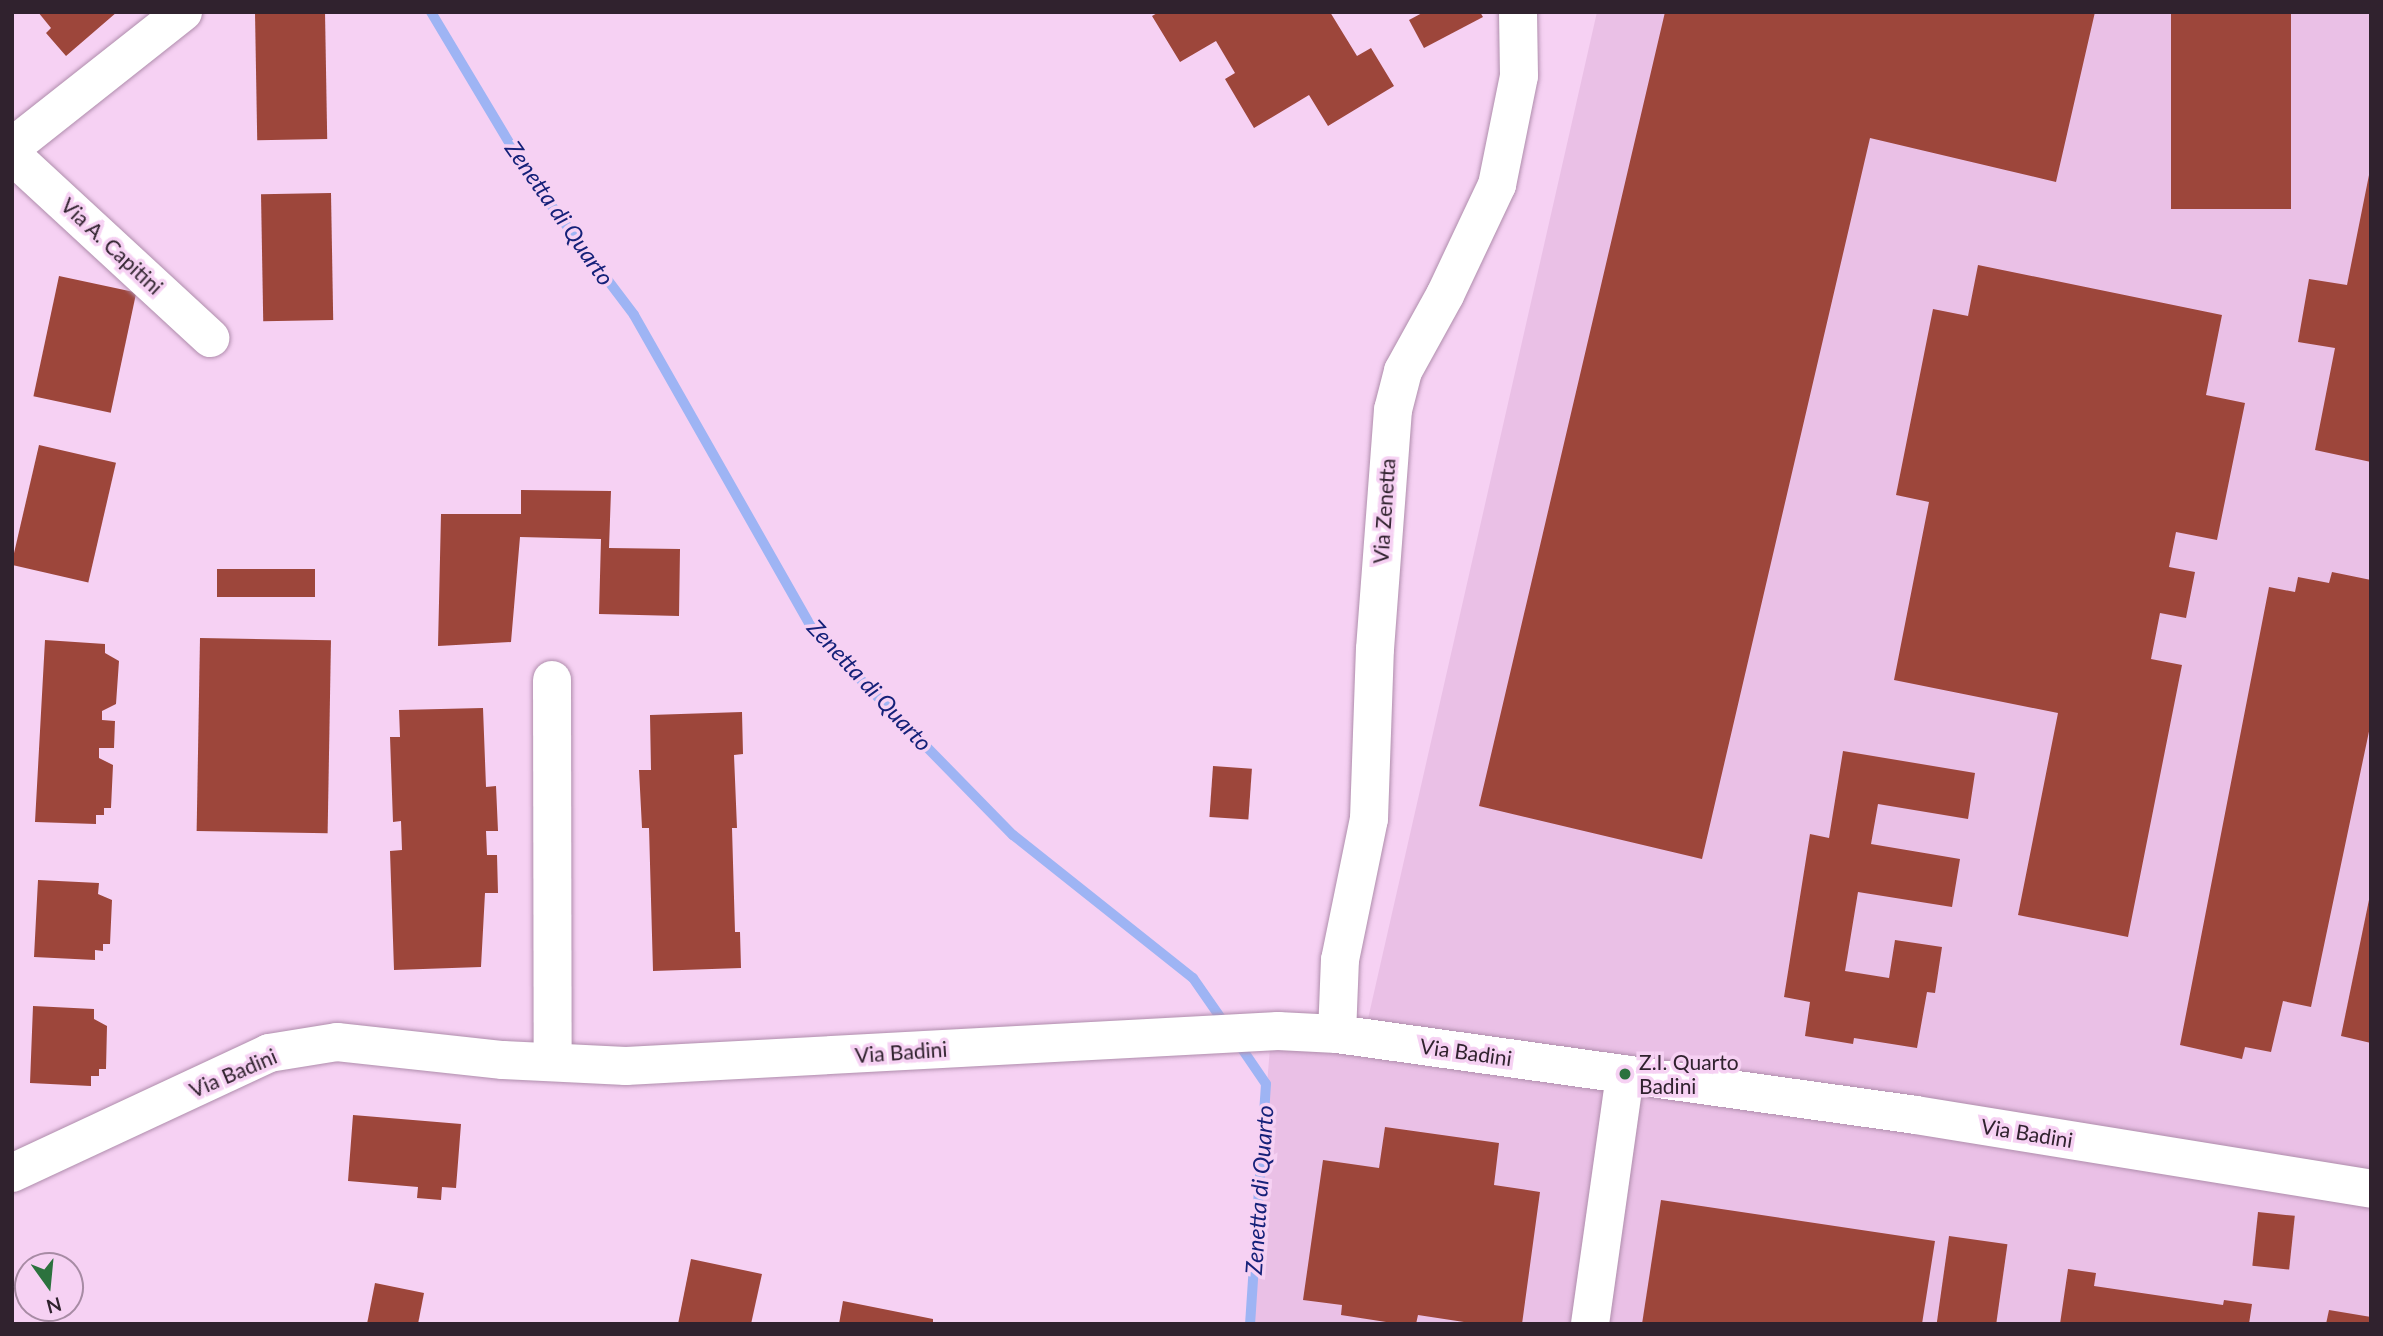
<!DOCTYPE html>
<html>
<head>
<meta charset="utf-8">
<style>
	body { margin:0 }
	#map { position:relative; width:2383px; height:1336px; overflow:hidden; background:#f6d1f3; font-family:Lato,sans-serif }
	div>[style] { position:absolute }
	[style*='--x'] { left:calc(var(--x)*1px); top:calc(var(--y)*1px); width:calc(var(--w)*1px); rotate:calc(var(--a)*1deg) }
	.built>* { inset:0; background:#eac0e6 }
	.stream>* { height:10px; margin:-5px; padding:0 5px; transform-origin:5px; border-radius:5px; background:#9eb4f4 }
	.building>* { inset:0; background:#9d463b; transform-origin:0 0 }
	.roads { filter:drop-shadow(0 0 2px #af8dac) drop-shadow(0 0 2px #af8dac) }
	.street>* { height:38px; margin:-19px; padding:0 19px; transform-origin:19px; border-radius:19px; background:#fff }
	.dots>* { width:19px; height:19px; translate:-50% -50%; box-sizing:border-box; border:4px solid #f6d1f3; border-radius:50% }
	span { translate:-50% -50%; white-space:nowrap; text-align:center; line-height:1.15; -webkit-text-stroke:7px #f6d1f3; paint-order:stroke }
	.street-label { font-size:21px; color:#30222e }
	.poi-label { font-size:21px; color:#30222e }
	.left { translate:0 -50%; text-align:left }
	.water-label { font-size:23px; color:#152179; font-style:italic }
	.frame { position:absolute; inset:0; border:14px solid #30222e; pointer-events:none }
	.north { position:absolute; left:14px; top:1252px; width:70px; height:70px; box-sizing:border-box; background:#f6d1f3; border:2px solid #a78ba4; border-radius:50%; rotate:165deg; font-size:19px; font-weight:700; line-height:28px; text-align:center; color:#30222e }
	.north::after { content:''; display:block; margin:auto; width:24px; height:32px; background:#2c723e; clip-path:polygon(50% 0,100% 100%,50% 72%,0 100%) }
</style>
</head>
<body>
<div id="map">
	<div class="built">
		<div style="clip-path:polygon(1597px 12px,2371px 12px,2371px 1324px,1247px 1324px,1272px 1024px,1365px 1032px)"></div>
	</div>
	<div class="stream">
		<div style="--x:431;--y:12;--w:191;--a:59.1"></div>
		<div style="--x:529;--y:176;--w:174;--a:52.9"></div>
		<div style="--x:634;--y:315;--w:366;--a:60.4"></div>
		<div style="--x:815;--y:633;--w:283;--a:45.6"></div>
		<div style="--x:1013;--y:835;--w:230;--a:38.5"></div>
		<div style="--x:1193;--y:978;--w:60;--a:55.2"></div>
		<div style="--x:1236;--y:1040;--w:53;--a:55.7"></div>
		<div style="--x:1266;--y:1084;--w:241;--a:93.8"></div>
	</div>
	<div class="building">
		<div style="clip-path:polygon(38px 12px,117px 12px,66px 56px,46px 33px,51px 28px)"></div>
		<div style="left:325px;top:12px;width:127px;height:70px;rotate:89deg"></div>
		<div style="clip-path:polygon(1159px 12px,1330px 12px,1357px 56px,1371px 48px,1394px 86px,1328px 126px,1309px 95px,1254px 128px,1225px 79px,1235px 73px,1216px 41px,1180px 62px,1152px 16px)"></div>
		<div style="clip-path:polygon(1424px 12px,1480px 12px,1483px 17px,1424px 48px,1409px 20px)"></div>
		<div style="clip-path:polygon(1665px 12px,2095px 12px,2056px 182px,1870px 138px,1702px 859px,1479px 806px)"></div>
		<div style="left:2171px;top:12px;width:120px;height:197px"></div>
		<div style="clip-path:polygon(2371px 165px,2371px 462px,2315px 450px,2335px 348px,2298px 342px,2309px 279px,2347px 285px)"></div>
		<div style="left:331px;top:193px;width:127px;height:70px;rotate:89deg"></div>
		<div style="clip-path:polygon(1978px 265px,2222px 315px,2206px 395px,2245px 403px,2217px 540px,2176px 532px,2169px 567px,2195px 572px,2186px 618px,2160px 613px,2151px 659px,2182px 665px,2128px 937px,2018px 915px,2058px 713px,1894px 680px,1929px 502px,1896px 495px,1933px 309px,1968px 316px)"></div>
		<div style="left:59px;top:276px;width:79px;height:123px;rotate:12deg"></div>
		<div style="left:39px;top:445px;width:79px;height:123px;rotate:13deg"></div>
		<div style="clip-path:polygon(521px 490px,611px 491px,609px 548px,680px 549px,679px 616px,599px 614px,601px 539px,520px 537px,511px 642px,438px 646px,441px 514px,521px 514px)"></div>
		<div style="left:315px;top:569px;width:28px;height:98px;rotate:90deg"></div>
		<div style="clip-path:polygon(2332px 572px,2371px 580px,2371px 722px,2311px 1007px,2283px 1001px,2271px 1052px,2245px 1047px,2242px 1059px,2180px 1045px,2269px 587px,2295px 592px,2298px 577px,2329px 583px)"></div>
		<div style="left:200px;top:638px;width:131px;height:193px;rotate:1deg"></div>
		<div style="clip-path:polygon(45px 640px,105px 644px,105px 653px,119px 661px,116px 704px,102px 711px,102px 720px,115px 721px,114px 748px,99px 748px,99px 758px,113px 765px,111px 808px,104px 808px,104px 815px,96px 815px,96px 824px,35px 822px)"></div>
		<div style="clip-path:polygon(483px 708px,486px 787px,496px 786px,498px 831px,486px 831px,487px 855px,497px 855px,498px 893px,485px 893px,481px 967px,394px 970px,390px 851px,402px 850px,401px 821px,393px 822px,390px 737px,400px 737px,399px 710px)"></div>
		<div style="clip-path:polygon(742px 712px,743px 754px,734px 755px,737px 828px,732px 828px,735px 932px,740px 932px,741px 968px,653px 971px,649px 828px,642px 828px,639px 770px,651px 770px,650px 715px)"></div>
		<div style="clip-path:polygon(1843px 751px,1975px 773px,1968px 819px,1878px 804px,1871px 844px,1960px 859px,1952px 907px,1858px 892px,1845px 971px,1889px 978px,1895px 940px,1942px 947px,1935px 993px,1927px 992px,1917px 1048px,1854px 1038px,1853px 1044px,1805px 1036px,1810px 1002px,1784px 997px,1810px 834px,1829px 838px)"></div>
		<div style="left:1213px;top:766px;width:39px;height:51px;rotate:4deg"></div>
		<div style="clip-path:polygon(38px 880px,99px 883px,98px 894px,112px 900px,110px 944px,103px 944px,103px 951px,95px 950px,95px 960px,34px 957px)"></div>
		<div style="clip-path:polygon(2370px 895px,2371px 895px,2371px 1043px,2341px 1036px)"></div>
		<div style="clip-path:polygon(33px 1006px,94px 1009px,94px 1019px,107px 1026px,106px 1069px,99px 1069px,99px 1076px,91px 1076px,91px 1086px,30px 1083px)"></div>
		<div style="clip-path:polygon(353px 1115px,461px 1124px,456px 1188px,442px 1187px,441px 1200px,417px 1198px,418px 1187px,348px 1181px)"></div>
		<div style="clip-path:polygon(1385px 1127px,1499px 1143px,1494px 1185px,1540px 1192px,1522px 1324px,1477px 1324px,1418px 1315px,1416px 1324px,1399px 1324px,1341px 1315px,1342px 1305px,1303px 1300px,1323px 1160px,1379px 1168px)"></div>
		<div style="clip-path:polygon(1661px 1200px,1935px 1241px,1922px 1324px,1642px 1324px)"></div>
		<div style="left:2258px;top:1212px;width:37px;height:54px;rotate:6deg"></div>
		<div style="left:1949px;top:1236px;width:59px;height:89px;rotate:8deg"></div>
		<div style="clip-path:polygon(691px 1259px,762px 1274px,751px 1324px,678px 1324px)"></div>
		<div style="clip-path:polygon(2068px 1269px,2096px 1273px,2094px 1286px,2223px 1305px,2224px 1300px,2252px 1304px,2249px 1324px,2060px 1324px)"></div>
		<div style="clip-path:polygon(375px 1283px,424px 1293px,418px 1324px,367px 1324px)"></div>
		<div style="clip-path:polygon(843px 1301px,933px 1319px,933px 1324px,839px 1324px)"></div>
		<div style="clip-path:polygon(2329px 1310px,2371px 1317px,2371px 1324px,2326px 1324px)"></div>
	</div>
	<div class="roads">
		<div class="street">
			<div style="--x:12;--y:147;--w:218;--a:-38.3"></div>
			<div style="--x:12;--y:155;--w:270;--a:42.7"></div>
			<div style="--x:552;--y:680;--w:382;--a:89.9"></div>
			<div style="--x:1337;--y:1034;--w:74;--a:-87.7"></div>
			<div style="--x:1340;--y:960;--w:144;--a:-78.4"></div>
			<div style="--x:1369;--y:819;--w:170;--a:-88"></div>
			<div style="--x:1375;--y:649;--w:240;--a:-85.7"></div>
			<div style="--x:1393;--y:410;--w:40;--a:-75.6"></div>
			<div style="--x:1403;--y:371;--w:87;--a:-61.1"></div>
			<div style="--x:1445;--y:295;--w:122;--a:-64.7"></div>
			<div style="--x:1497;--y:185;--w:111;--a:-78.6"></div>
			<div style="--x:1519;--y:76;--w:64;--a:-90.9"></div>
			<div style="--x:12;--y:1173;--w:284;--a:-25"></div>
			<div style="--x:269;--y:1053;--w:69;--a:-9.2"></div>
			<div style="--x:337;--y:1042;--w:167;--a:6.2"></div>
			<div style="--x:503;--y:1060;--w:123;--a:2.8"></div>
			<div style="--x:626;--y:1066;--w:653;--a:-3.07"></div>
			<div style="--x:1278;--y:1031;--w:59;--a:2.9"></div>
			<div style="--x:1337;--y:1034;--w:585;--a:7.96"></div>
			<div style="--x:1916;--y:1115;--w:461;--a:9.2"></div>
			<div style="--x:1590;--y:1324;--w:252;--a:-82"></div>
		</div>
	</div>
	<div class="dots">
		<div style="left:1625px;top:1074px;background:#2c723e"></div>
	</div>
	<div class="street-label">
		<span style="left:112px;top:246px;rotate:43deg">Via A. Capitini</span>
		<span style="left:1384px;top:511px;rotate:-86deg">Via Zenetta</span>
		<span style="left:901px;top:1052px;rotate:-4deg">Via Badini</span>
		<span style="left:1466px;top:1052px;rotate:8deg">Via Badini</span>
		<span style="left:233px;top:1073px;rotate:-23deg">Via Badini</span>
		<span style="left:2027px;top:1133px;rotate:9deg">Via Badini</span>
	</div>
	<div class="poi-label">
		<span class="left" style="left:1639px;top:1074px">Z.I. Quarto<br>Badini</span>
	</div>
	<div class="water-label">
		<span style="left:560px;top:213px;rotate:55deg">Zenetta di Quarto</span>
		<span style="left:870px;top:685px;rotate:47deg">Zenetta di Quarto</span>
		<span style="left:1259px;top:1190px;rotate:-86deg">Zenetta di Quarto</span>
	</div>
	<div class="frame"></div>
	<div class="north">N</div>
</div>
</body>
</html>
